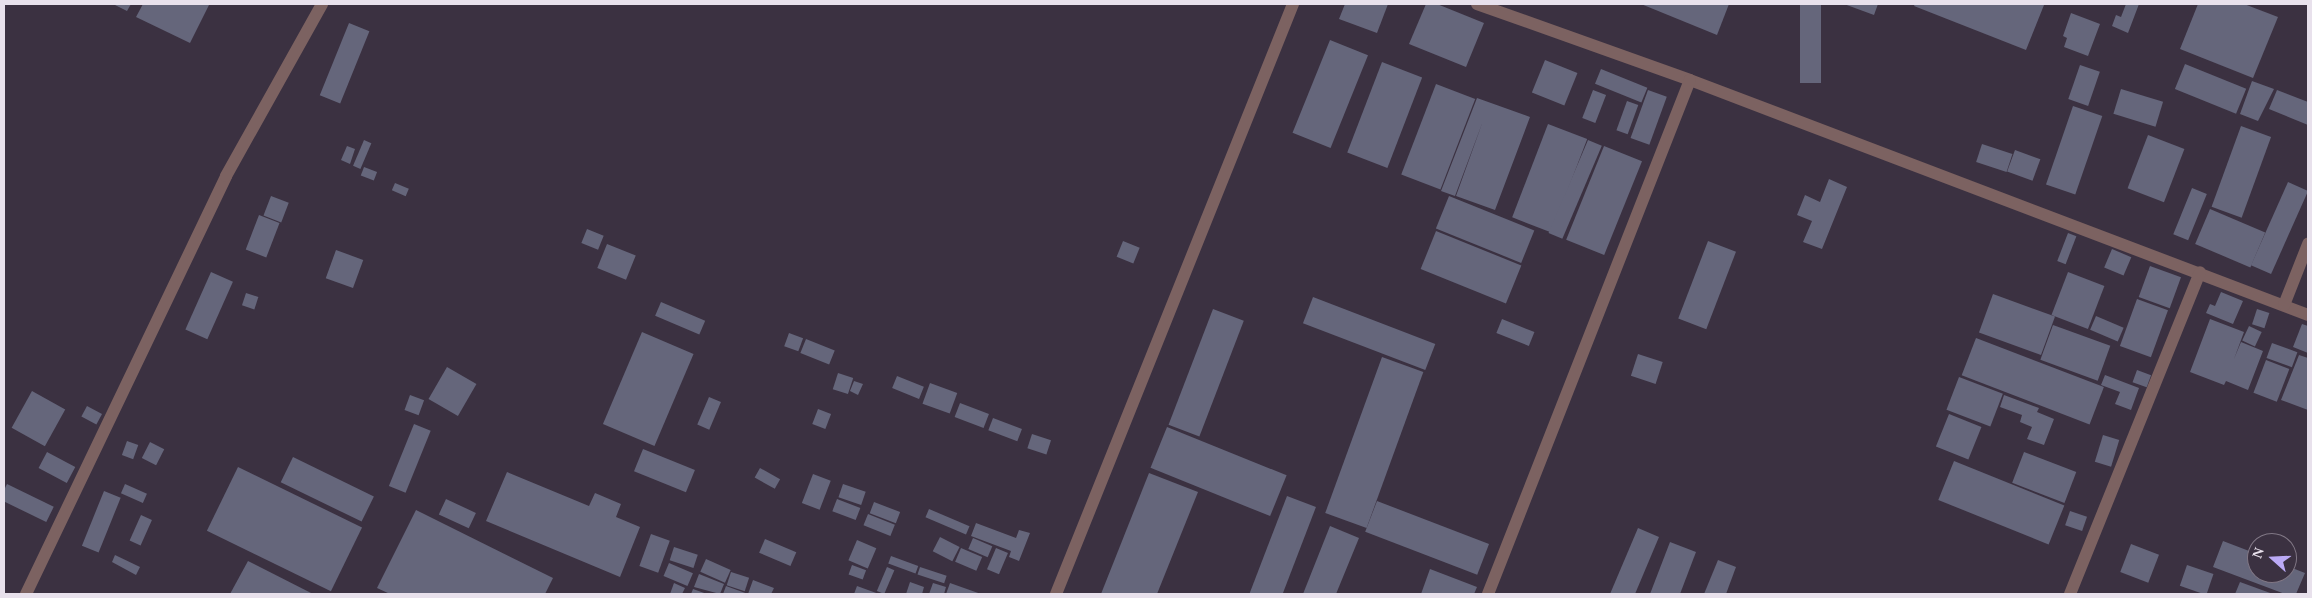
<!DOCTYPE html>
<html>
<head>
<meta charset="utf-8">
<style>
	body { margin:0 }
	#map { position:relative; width:2312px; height:598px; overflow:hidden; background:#3b3141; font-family:"Times New Roman",serif }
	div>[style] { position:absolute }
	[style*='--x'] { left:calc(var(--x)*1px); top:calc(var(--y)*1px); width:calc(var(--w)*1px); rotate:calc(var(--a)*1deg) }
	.building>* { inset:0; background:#65667b; transform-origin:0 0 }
	.street>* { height:12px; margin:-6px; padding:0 6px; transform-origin:6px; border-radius:6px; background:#7c6261 }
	span { translate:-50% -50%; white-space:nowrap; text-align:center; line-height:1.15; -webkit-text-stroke:4.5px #3b3141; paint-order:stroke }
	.frame { position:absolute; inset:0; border:5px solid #e8e1ec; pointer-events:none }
	.north { position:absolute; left:2247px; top:533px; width:50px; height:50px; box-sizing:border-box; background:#3b3141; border:1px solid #807785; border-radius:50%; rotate:290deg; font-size:14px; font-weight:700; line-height:20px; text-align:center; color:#e8e1ec }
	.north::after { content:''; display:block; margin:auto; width:18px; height:22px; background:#bbaaf6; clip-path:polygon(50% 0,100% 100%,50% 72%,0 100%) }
</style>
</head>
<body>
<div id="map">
	<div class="building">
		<div style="clip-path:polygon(113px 4px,131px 4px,127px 11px)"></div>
		<div style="clip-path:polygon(143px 4px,206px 4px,209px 5px,190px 43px,136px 17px)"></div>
		<div style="clip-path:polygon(1345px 4px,1388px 4px,1377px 33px,1339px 19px)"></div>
		<div style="clip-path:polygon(1426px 4px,1437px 4px,1484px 23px,1466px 67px,1409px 44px)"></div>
		<div style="clip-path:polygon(1641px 4px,1729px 4px,1717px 35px)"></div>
		<div style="left:1800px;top:4px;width:21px;height:79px"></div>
		<div style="clip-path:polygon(1844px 4px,1878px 4px,1874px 15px)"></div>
		<div style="clip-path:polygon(1915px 4px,2041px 4px,2044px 5px,2026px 50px,1914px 6px)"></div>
		<div style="clip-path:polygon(2126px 4px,2139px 4px,2128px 33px,2112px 26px,2116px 15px,2121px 17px)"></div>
		<div style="clip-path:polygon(2198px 4px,2244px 4px,2278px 17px,2253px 78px,2180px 49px)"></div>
		<div style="clip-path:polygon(2071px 13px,2100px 24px,2088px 56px,2064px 47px,2067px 38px,2063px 36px)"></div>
		<div style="left:349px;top:23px;width:22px;height:78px;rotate:22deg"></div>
		<div style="left:1330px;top:40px;width:41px;height:100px;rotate:22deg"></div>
		<div style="left:1545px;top:60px;width:35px;height:35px;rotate:22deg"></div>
		<div style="left:1382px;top:62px;width:43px;height:97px;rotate:21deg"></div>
		<div style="left:2185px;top:64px;width:66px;height:27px;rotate:22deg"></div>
		<div style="left:2080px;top:65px;width:21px;height:36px;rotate:19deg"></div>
		<div style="left:1601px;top:69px;width:50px;height:16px;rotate:22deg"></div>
		<div style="clip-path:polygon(2252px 81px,2274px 89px,2258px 121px,2240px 114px)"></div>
		<div style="left:1436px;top:84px;width:42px;height:97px;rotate:21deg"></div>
		<div style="left:2121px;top:89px;width:44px;height:26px;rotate:17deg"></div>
		<div style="left:1593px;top:90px;width:14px;height:30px;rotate:21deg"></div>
		<div style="left:1648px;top:90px;width:20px;height:51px;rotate:20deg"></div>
		<div style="clip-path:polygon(2277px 90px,2308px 102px,2308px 125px,2269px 109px)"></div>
		<div style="clip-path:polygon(1477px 98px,1530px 117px,1495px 210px,1456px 196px,1483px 121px,1455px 196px,1441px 191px)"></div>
		<div style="left:1627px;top:101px;width:12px;height:31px;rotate:20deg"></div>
		<div style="left:2073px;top:106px;width:31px;height:83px;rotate:19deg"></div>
		<div style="left:1548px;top:124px;width:42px;height:100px;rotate:21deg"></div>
		<div style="left:2241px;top:126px;width:32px;height:86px;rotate:20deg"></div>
		<div style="left:2148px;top:135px;width:39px;height:57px;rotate:21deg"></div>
		<div style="left:364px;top:140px;width:8px;height:28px;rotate:23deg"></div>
		<div style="left:1588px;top:140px;width:15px;height:101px;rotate:23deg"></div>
		<div style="left:1982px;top:144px;width:32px;height:19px;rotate:18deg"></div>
		<div style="clip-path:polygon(347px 146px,355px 149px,350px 164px,341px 160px)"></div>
		<div style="left:1604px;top:146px;width:41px;height:101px;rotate:22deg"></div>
		<div style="left:2015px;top:150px;width:27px;height:23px;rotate:20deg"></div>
		<div style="left:364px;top:167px;width:14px;height:9px;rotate:21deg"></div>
		<div style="clip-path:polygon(1829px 179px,1847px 187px,1822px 249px,1803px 242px,1812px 221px,1797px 215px,1805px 195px,1820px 202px)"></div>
		<div style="left:2288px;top:182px;width:22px;height:91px;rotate:24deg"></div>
		<div style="left:395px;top:183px;width:15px;height:8px;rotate:23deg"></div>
		<div style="left:2192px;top:188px;width:16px;height:50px;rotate:22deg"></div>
		<div style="left:271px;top:196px;width:19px;height:21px;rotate:21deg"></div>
		<div style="left:1449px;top:196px;width:92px;height:35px;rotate:22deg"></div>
		<div style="left:2210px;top:209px;width:60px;height:38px;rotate:23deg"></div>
		<div style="left:259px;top:215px;width:22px;height:37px;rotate:21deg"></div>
		<div style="left:587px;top:229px;width:18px;height:15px;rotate:22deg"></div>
		<div style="left:1436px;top:231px;width:92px;height:41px;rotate:22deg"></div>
		<div style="left:2068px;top:233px;width:9px;height:30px;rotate:21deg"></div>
		<div style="left:1123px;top:241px;width:18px;height:17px;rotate:22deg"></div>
		<div style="left:1708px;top:241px;width:30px;height:83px;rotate:21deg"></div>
		<div style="left:607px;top:244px;width:31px;height:26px;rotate:22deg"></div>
		<div style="left:2112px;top:249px;width:21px;height:20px;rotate:23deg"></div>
		<div style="left:336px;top:250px;width:29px;height:30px;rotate:20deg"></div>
		<div style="left:2150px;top:266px;width:33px;height:33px;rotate:20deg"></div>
		<div style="left:211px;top:272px;width:24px;height:63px;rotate:24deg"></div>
		<div style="left:2068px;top:272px;width:39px;height:46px;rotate:21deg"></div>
		<div style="clip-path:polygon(2221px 292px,2243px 301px,2233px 324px,2206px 313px,2210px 304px,2215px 306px)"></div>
		<div style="left:246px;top:293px;width:13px;height:13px;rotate:18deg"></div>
		<div style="left:1993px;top:294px;width:66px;height:41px;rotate:20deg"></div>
		<div style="left:1313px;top:297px;width:131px;height:28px;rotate:21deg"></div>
		<div style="left:2137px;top:299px;width:33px;height:50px;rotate:20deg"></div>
		<div style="left:661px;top:302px;width:48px;height:15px;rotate:23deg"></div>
		<div style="left:1213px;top:309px;width:33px;height:124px;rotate:21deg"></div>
		<div style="left:2257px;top:309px;width:13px;height:16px;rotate:18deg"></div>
		<div style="left:2096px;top:316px;width:30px;height:15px;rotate:23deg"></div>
		<div style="left:1502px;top:319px;width:35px;height:15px;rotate:22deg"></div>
		<div style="clip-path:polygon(2210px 319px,2244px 332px,2234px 359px,2241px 342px,2263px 351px,2248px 390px,2226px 381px,2224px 385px,2190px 372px)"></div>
		<div style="clip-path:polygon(2302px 324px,2308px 326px,2308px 353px,2293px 347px)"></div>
		<div style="left:2053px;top:325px;width:61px;height:37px;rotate:20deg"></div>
		<div style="left:2249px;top:326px;width:14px;height:16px;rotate:25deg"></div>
		<div style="left:642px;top:332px;width:56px;height:100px;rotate:23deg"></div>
		<div style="left:789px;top:333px;width:15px;height:14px;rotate:20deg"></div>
		<div style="left:1976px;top:338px;width:137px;height:40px;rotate:21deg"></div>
		<div style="left:806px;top:339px;width:31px;height:15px;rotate:22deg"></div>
		<div style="left:2272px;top:343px;width:27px;height:16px;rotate:20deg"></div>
		<div style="left:1638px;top:354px;width:26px;height:23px;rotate:18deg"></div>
		<div style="clip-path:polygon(2299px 355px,2308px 358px,2308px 410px,2281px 400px)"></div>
		<div style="left:1382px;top:357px;width:44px;height:166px;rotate:20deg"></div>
		<div style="left:2266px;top:360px;width:25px;height:35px;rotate:21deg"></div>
		<div style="left:447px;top:367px;width:34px;height:37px;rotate:30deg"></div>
		<div style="left:2137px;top:370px;width:15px;height:13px;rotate:20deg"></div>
		<div style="left:838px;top:373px;width:16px;height:17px;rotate:18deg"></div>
		<div style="clip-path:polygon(2105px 375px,2139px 388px,2131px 410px,2115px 404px,2120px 392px,2101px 385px)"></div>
		<div style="left:897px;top:376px;width:29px;height:13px;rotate:22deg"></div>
		<div style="left:1959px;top:377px;width:47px;height:35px;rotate:21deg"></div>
		<div style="clip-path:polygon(854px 381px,863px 384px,858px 395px,850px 391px)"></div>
		<div style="left:930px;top:383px;width:29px;height:22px;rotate:20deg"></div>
		<div style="left:32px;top:391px;width:38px;height:42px;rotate:29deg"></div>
		<div style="left:410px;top:395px;width:15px;height:16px;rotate:20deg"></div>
		<div style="clip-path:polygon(2004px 395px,2039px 408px,2037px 412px,2054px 419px,2044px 445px,2027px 439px,2032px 427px,2020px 422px,2022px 415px,2000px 407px)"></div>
		<div style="left:709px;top:397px;width:13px;height:30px;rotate:23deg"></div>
		<div style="left:960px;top:403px;width:31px;height:15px;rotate:21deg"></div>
		<div style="left:87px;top:406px;width:17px;height:12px;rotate:28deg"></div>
		<div style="left:818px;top:409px;width:14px;height:16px;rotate:21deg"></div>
		<div style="left:1949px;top:414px;width:35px;height:35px;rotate:22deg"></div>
		<div style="left:993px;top:418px;width:31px;height:13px;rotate:21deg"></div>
		<div style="left:414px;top:424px;width:18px;height:67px;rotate:22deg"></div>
		<div style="left:1167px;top:427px;width:129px;height:44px;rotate:22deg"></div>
		<div style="left:1032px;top:434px;width:20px;height:15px;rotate:18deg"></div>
		<div style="left:2103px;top:435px;width:17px;height:28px;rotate:17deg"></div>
		<div style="left:127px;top:441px;width:12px;height:15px;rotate:20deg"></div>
		<div style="left:150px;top:442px;width:16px;height:18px;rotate:27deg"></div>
		<div style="left:643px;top:449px;width:56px;height:24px;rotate:22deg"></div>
		<div style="left:47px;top:452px;width:32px;height:18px;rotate:28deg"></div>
		<div style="left:2024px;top:452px;width:56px;height:33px;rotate:21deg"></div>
		<div style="left:293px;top:457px;width:90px;height:28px;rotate:26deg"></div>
		<div style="left:1954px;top:461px;width:119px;height:42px;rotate:22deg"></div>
		<div style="left:238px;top:467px;width:138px;height:71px;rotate:26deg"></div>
		<div style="left:760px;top:468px;width:23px;height:11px;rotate:29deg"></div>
		<div style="clip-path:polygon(507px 472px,589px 506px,595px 493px,621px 504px,616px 517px,640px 527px,620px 577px,486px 521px)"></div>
		<div style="clip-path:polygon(1149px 473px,1198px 492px,1157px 594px,1101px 594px)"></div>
		<div style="left:813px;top:474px;width:19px;height:31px;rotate:21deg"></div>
		<div style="left:7px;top:484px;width:52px;height:17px;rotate:26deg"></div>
		<div style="left:125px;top:484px;width:24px;height:10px;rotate:24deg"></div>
		<div style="left:843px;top:484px;width:24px;height:14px;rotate:19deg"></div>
		<div style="left:104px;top:491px;width:18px;height:59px;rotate:22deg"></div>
		<div style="left:1287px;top:496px;width:31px;height:105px;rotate:21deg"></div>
		<div style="left:446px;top:499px;width:33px;height:17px;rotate:25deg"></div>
		<div style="left:837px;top:499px;width:25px;height:13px;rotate:21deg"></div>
		<div style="left:1377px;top:501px;width:120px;height:33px;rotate:21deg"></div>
		<div style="left:874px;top:502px;width:28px;height:12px;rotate:21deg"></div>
		<div style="left:929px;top:509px;width:44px;height:9px;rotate:23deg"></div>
		<div style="clip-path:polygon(416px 510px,553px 578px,545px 594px,390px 594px,377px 588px)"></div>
		<div style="left:2070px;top:511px;width:18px;height:15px;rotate:19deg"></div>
		<div style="left:868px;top:514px;width:29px;height:12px;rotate:22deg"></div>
		<div style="left:141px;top:515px;width:12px;height:28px;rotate:24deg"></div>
		<div style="clip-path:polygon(976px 523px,1016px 538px,1019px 530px,1030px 533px,1019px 561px,1009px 557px,1011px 551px,971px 536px)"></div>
		<div style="clip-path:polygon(1330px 526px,1359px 538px,1336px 594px,1303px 594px)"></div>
		<div style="clip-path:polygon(1638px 528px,1659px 537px,1635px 594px,1610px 594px)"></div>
		<div style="left:651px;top:534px;width:20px;height:34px;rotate:20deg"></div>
		<div style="left:940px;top:537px;width:22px;height:16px;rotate:27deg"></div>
		<div style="left:973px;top:538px;width:21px;height:12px;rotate:23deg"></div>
		<div style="left:765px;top:539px;width:34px;height:15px;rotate:23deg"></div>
		<div style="left:857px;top:540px;width:21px;height:22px;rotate:23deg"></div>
		<div style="clip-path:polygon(2223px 541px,2257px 554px,2257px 573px,2287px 573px,2287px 566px,2305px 573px,2296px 594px,2285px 594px,2213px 567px)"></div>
		<div style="clip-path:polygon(1670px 542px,1696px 552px,1680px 594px,1650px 594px)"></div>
		<div style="left:2131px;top:544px;width:30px;height:30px;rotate:21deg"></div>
		<div style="left:674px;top:547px;width:25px;height:14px;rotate:18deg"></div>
		<div style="left:961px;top:548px;width:23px;height:15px;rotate:23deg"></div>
		<div style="left:996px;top:548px;width:13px;height:23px;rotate:23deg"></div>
		<div style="clip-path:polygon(115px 555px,140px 567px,136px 575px,112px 562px)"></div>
		<div style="left:891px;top:556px;width:29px;height:8px;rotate:20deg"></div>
		<div style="left:706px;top:559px;width:27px;height:14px;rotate:24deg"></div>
		<div style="clip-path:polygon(1718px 560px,1736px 567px,1726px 594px,1704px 594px)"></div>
		<div style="clip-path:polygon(248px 561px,313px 594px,230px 594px)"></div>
		<div style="left:669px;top:563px;width:26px;height:14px;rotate:23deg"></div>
		<div style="left:852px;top:565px;width:15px;height:10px;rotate:20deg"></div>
		<div style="left:2187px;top:565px;width:28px;height:22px;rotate:19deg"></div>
		<div style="left:887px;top:567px;width:8px;height:26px;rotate:23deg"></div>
		<div style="left:920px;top:567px;width:28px;height:8px;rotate:18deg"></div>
		<div style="clip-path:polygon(1430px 569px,1477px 587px,1474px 594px,1421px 594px)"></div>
		<div style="left:731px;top:572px;width:19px;height:14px;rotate:18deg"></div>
		<div style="clip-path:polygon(699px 574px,724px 584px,720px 594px,694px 587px)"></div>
		<div style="clip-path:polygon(753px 580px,774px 588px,771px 594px,723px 594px,726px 586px,748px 594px)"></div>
		<div style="clip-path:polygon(910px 582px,924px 587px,922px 594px,906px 594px)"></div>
		<div style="clip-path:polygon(2240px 582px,2273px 594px,2235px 594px)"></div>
		<div style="clip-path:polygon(674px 583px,685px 588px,682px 594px,670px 594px)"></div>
		<div style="clip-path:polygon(933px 583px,946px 587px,944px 594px,929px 594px)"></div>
		<div style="clip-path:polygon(950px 583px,981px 594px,946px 594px)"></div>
		<div style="clip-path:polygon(857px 586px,879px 594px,854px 594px)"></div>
		<div style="clip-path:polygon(693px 589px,707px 594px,691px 594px)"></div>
	</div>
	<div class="street">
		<div style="--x:1477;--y:4;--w:226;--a:19.6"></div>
		<div style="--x:1690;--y:80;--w:661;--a:20.82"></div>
		<div style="--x:2284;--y:305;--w:66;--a:-68.5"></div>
		<div style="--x:26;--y:594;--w:463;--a:-64.4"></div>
		<div style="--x:226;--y:176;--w:197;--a:-60.8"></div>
		<div style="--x:1056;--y:594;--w:636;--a:-68.11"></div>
		<div style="--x:1488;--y:594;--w:552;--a:-68.55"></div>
		<div style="--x:2070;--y:594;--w:347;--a:-68"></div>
	</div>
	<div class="frame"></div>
	<div class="north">N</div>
</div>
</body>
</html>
